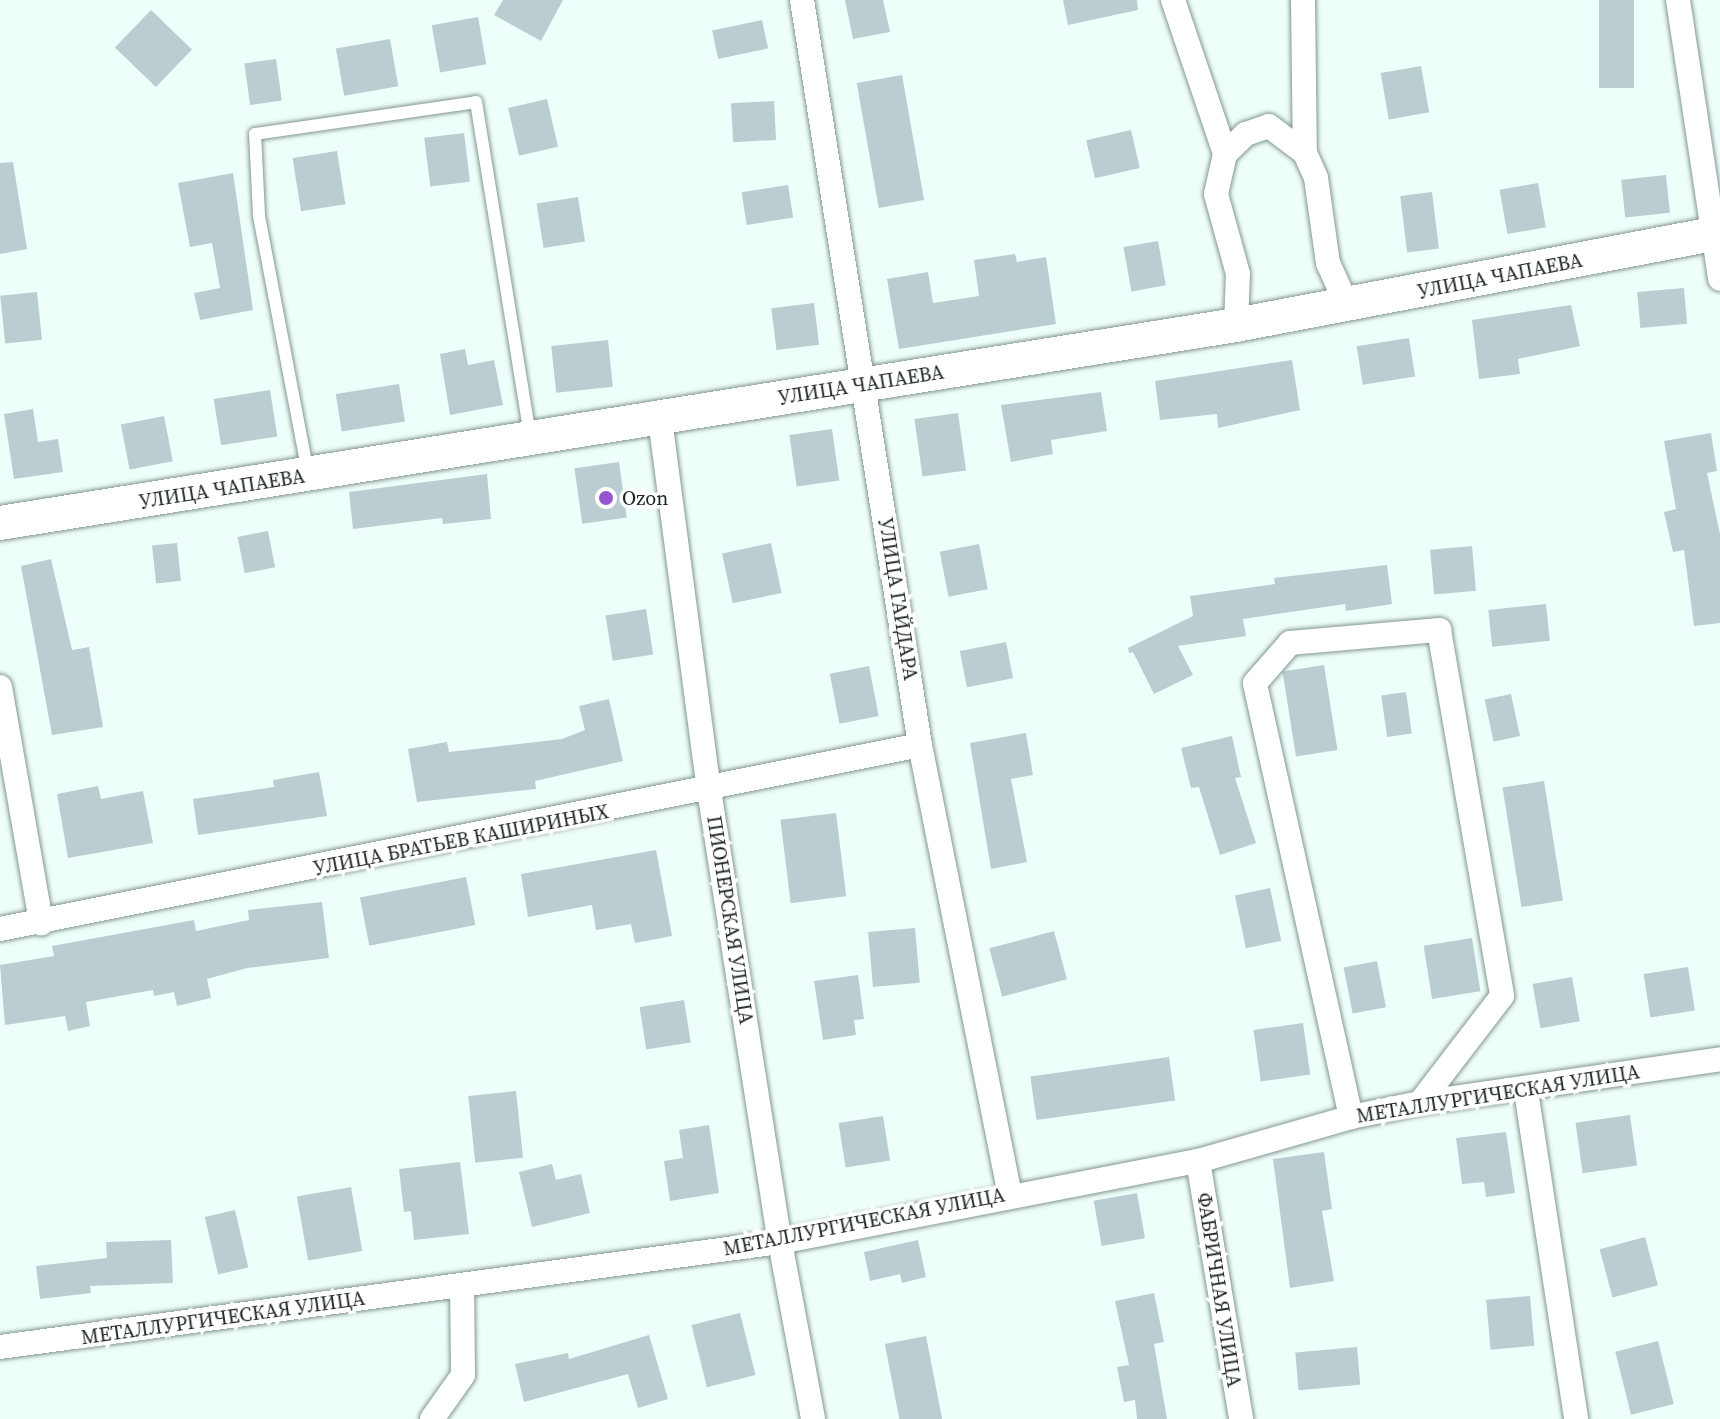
<!DOCTYPE html>
<html>
<head>
<meta charset="utf-8">
<style>
	body { margin:0 }
	#map { position:relative; width:1720px; height:1419px; overflow:hidden; background:#eefefb; font-family:"Source Serif 4",serif }
	div>[style] { position:absolute }
	[style*='--x'] { left:calc(var(--x)*1px); top:calc(var(--y)*1px); width:calc(var(--w)*1px); rotate:calc(var(--a)*1deg) }
	.building>* { inset:0; background:#baced1; transform-origin:0 0 }
	.roads { filter:drop-shadow(0 0 2px #839692) drop-shadow(0 0 2px #839692) }
	.lane>* { height:12px; margin:-6px; padding:0 6px; transform-origin:6px; border-radius:6px; background:#fff }
	.street>* { height:24px; margin:-12px; padding:0 12px; transform-origin:12px; border-radius:12px; background:#fff }
	.secondary>* { height:34px; margin:-17px; padding:0 17px; transform-origin:17px; border-radius:17px; background:#fff }
	.dots>* { width:22px; height:22px; translate:-50% -50%; box-sizing:border-box; border:4px solid #fff; border-radius:50% }
	span { translate:-50% -50%; white-space:nowrap; text-align:center; line-height:1.15; -webkit-text-stroke:7px #fff; paint-order:stroke }
	.street-label { font-size:20px; color:#1d2523 }
	.poi-label { font-size:20px; color:#1d2523 }
	.left { translate:0 -50%; text-align:left }
</style>
</head>
<body>
<div id="map">
	<div class="building">
		<div style="clip-path:polygon(503px 0,563px 0,541px 41px,494px 15px)"></div>
		<div style="clip-path:polygon(845px 0,883px 0,890px 32px,853px 39px)"></div>
		<div style="clip-path:polygon(1063px 0,1137px 0,1138px 10px,1068px 25px)"></div>
		<div style="left:1599px;top:0;width:35px;height:88px"></div>
		<div style="left:151px;top:10px;width:57px;height:52px;rotate:44deg"></div>
		<div style="left:478px;top:17px;width:48px;height:47px;rotate:80deg"></div>
		<div style="left:762px;top:20px;width:29px;height:51px;rotate:78deg"></div>
		<div style="left:390px;top:39px;width:48px;height:55px;rotate:80deg"></div>
		<div style="left:276px;top:59px;width:42px;height:32px;rotate:82deg"></div>
		<div style="left:1421px;top:66px;width:47px;height:41px;rotate:80deg"></div>
		<div style="left:902px;top:75px;width:127px;height:46px;rotate:80deg"></div>
		<div style="left:547px;top:99px;width:49px;height:40px;rotate:77deg"></div>
		<div style="left:774px;top:101px;width:39px;height:43px;rotate:87deg"></div>
		<div style="left:1131px;top:130px;width:39px;height:46px;rotate:77deg"></div>
		<div style="left:464px;top:133px;width:49px;height:40px;rotate:83deg"></div>
		<div style="left:337px;top:151px;width:54px;height:45px;rotate:81deg"></div>
		<div style="clip-path:polygon(13px 162px,27px 249px,0 254px,0 163px)"></div>
		<div style="clip-path:polygon(233px 173px,253px 310px,200px 320px,194px 293px,220px 288px,212px 243px,190px 247px,178px 183px)"></div>
		<div style="left:1666px;top:175px;width:38px;height:45px;rotate:84deg"></div>
		<div style="left:1538px;top:183px;width:45px;height:39px;rotate:80deg"></div>
		<div style="left:788px;top:185px;width:33px;height:47px;rotate:81deg"></div>
		<div style="left:1432px;top:192px;width:57px;height:32px;rotate:83deg"></div>
		<div style="left:578px;top:197px;width:45px;height:42px;rotate:81deg"></div>
		<div style="left:1158px;top:241px;width:45px;height:35px;rotate:80deg"></div>
		<div style="clip-path:polygon(1015px 254px,1017px 262px,1046px 257px,1056px 324px,899px 349px,887px 279px,928px 272px,933px 303px,979px 296px,974px 260px)"></div>
		<div style="left:1684px;top:288px;width:36px;height:47px;rotate:85deg"></div>
		<div style="left:37px;top:292px;width:48px;height:37px;rotate:84deg"></div>
		<div style="left:814px;top:303px;width:42px;height:43px;rotate:83deg"></div>
		<div style="clip-path:polygon(1571px 305px,1580px 346px,1518px 359px,1520px 374px,1479px 379px,1472px 320px)"></div>
		<div style="left:1409px;top:338px;width:39px;height:53px;rotate:81deg"></div>
		<div style="left:608px;top:340px;width:47px;height:57px;rotate:84deg"></div>
		<div style="clip-path:polygon(465px 349px,468px 365px,494px 360px,503px 405px,450px 415px,440px 354px)"></div>
		<div style="clip-path:polygon(1292px 360px,1300px 410px,1218px 428px,1217px 414px,1160px 420px,1155px 381px)"></div>
		<div style="left:399px;top:384px;width:38px;height:64px;rotate:81deg"></div>
		<div style="left:270px;top:390px;width:47px;height:57px;rotate:81deg"></div>
		<div style="clip-path:polygon(1101px 392px,1107px 431px,1051px 440px,1053px 454px,1011px 462px,1001px 405px)"></div>
		<div style="clip-path:polygon(33px 409px,38px 442px,58px 439px,63px 472px,14px 479px,4px 414px)"></div>
		<div style="left:958px;top:413px;width:58px;height:44px;rotate:82deg"></div>
		<div style="left:164px;top:416px;width:46px;height:44px;rotate:79deg"></div>
		<div style="left:832px;top:429px;width:52px;height:43px;rotate:82deg"></div>
		<div style="clip-path:polygon(1711px 433px,1717px 471px,1707px 473px,1720px 534px,1720px 623px,1694px 626px,1684px 550px,1673px 552px,1664px 512px,1676px 509px,1664px 441px)"></div>
		<div style="left:619px;top:462px;width:56px;height:45px;rotate:82deg"></div>
		<div style="clip-path:polygon(487px 474px,491px 519px,443px 524px,442px 518px,353px 529px,349px 492px)"></div>
		<div style="left:268px;top:531px;width:37px;height:31px;rotate:79deg"></div>
		<div style="left:177px;top:543px;width:38px;height:25px;rotate:84deg"></div>
		<div style="left:771px;top:543px;width:51px;height:50px;rotate:78deg"></div>
		<div style="left:979px;top:544px;width:46px;height:40px;rotate:79deg"></div>
		<div style="left:1472px;top:546px;width:45px;height:42px;rotate:85deg"></div>
		<div style="clip-path:polygon(51px 559px,72px 650px,89px 647px,103px 727px,52px 735px,21px 566px)"></div>
		<div style="clip-path:polygon(1387px 565px,1392px 604px,1346px 611px,1345px 604px,1243px 619px,1246px 636px,1178px 646px,1193px 675px,1154px 694px,1133px 652px,1129px 653px,1128px 648px,1193px 616px,1190px 596px,1275px 584px,1274px 578px)"></div>
		<div style="left:1546px;top:604px;width:37px;height:58px;rotate:84deg"></div>
		<div style="left:646px;top:609px;width:46px;height:41px;rotate:81deg"></div>
		<div style="left:1006px;top:642px;width:37px;height:47px;rotate:79deg"></div>
		<div style="left:1324px;top:665px;width:86px;height:42px;rotate:81deg"></div>
		<div style="left:869px;top:666px;width:51px;height:40px;rotate:79deg"></div>
		<div style="left:1406px;top:692px;width:42px;height:25px;rotate:82deg"></div>
		<div style="left:1511px;top:694px;width:43px;height:27px;rotate:78deg"></div>
		<div style="clip-path:polygon(609px 699px,623px 761px,535px 781px,536px 789px,417px 802px,408px 749px,447px 742px,449px 752px,562px 739px,585px 730px,579px 706px)"></div>
		<div style="clip-path:polygon(1026px 733px,1033px 775px,1011px 779px,1027px 862px,991px 869px,970px 743px)"></div>
		<div style="clip-path:polygon(1232px 736px,1241px 777px,1235px 778px,1256px 843px,1220px 855px,1199px 787px,1191px 788px,1181px 748px)"></div>
		<div style="clip-path:polygon(319px 772px,327px 816px,198px 835px,193px 799px,274px 787px,273px 780px)"></div>
		<div style="left:1544px;top:781px;width:121px;height:42px;rotate:81deg"></div>
		<div style="clip-path:polygon(98px 786px,101px 799px,143px 791px,153px 843px,68px 858px,57px 794px)"></div>
		<div style="left:836px;top:813px;width:84px;height:56px;rotate:83deg"></div>
		<div style="clip-path:polygon(656px 850px,672px 936px,635px 943px,631px 924px,596px 930px,592px 905px,528px 917px,521px 874px)"></div>
		<div style="left:466px;top:877px;width:49px;height:108px;rotate:79deg"></div>
		<div style="left:1270px;top:888px;width:54px;height:36px;rotate:78deg"></div>
		<div style="clip-path:polygon(322px 902px,329px 958px,247px 968px,207px 979px,211px 998px,177px 1006px,174px 992px,154px 996px,153px 990px,86px 1002px,90px 1026px,68px 1031px,65px 1016px,5px 1025px,0 965px,54px 956px,52px 946px,194px 920px,196px 931px,249px 920px,248px 910px)"></div>
		<div style="left:915px;top:928px;width:55px;height:47px;rotate:85deg"></div>
		<div style="left:1054px;top:931px;width:50px;height:67px;rotate:75deg"></div>
		<div style="left:1472px;top:938px;width:54px;height:49px;rotate:81deg"></div>
		<div style="left:1377px;top:961px;width:47px;height:34px;rotate:79deg"></div>
		<div style="left:1688px;top:967px;width:44px;height:45px;rotate:81deg"></div>
		<div style="clip-path:polygon(858px 975px,864px 1019px,854px 1020px,856px 1035px,823px 1040px,814px 981px)"></div>
		<div style="left:1572px;top:977px;width:45px;height:40px;rotate:80deg"></div>
		<div style="left:684px;top:1000px;width:43px;height:45px;rotate:81deg"></div>
		<div style="left:1303px;top:1023px;width:52px;height:50px;rotate:82deg"></div>
		<div style="left:1169px;top:1057px;width:44px;height:140px;rotate:82deg"></div>
		<div style="left:516px;top:1091px;width:67px;height:48px;rotate:84deg"></div>
		<div style="left:1630px;top:1115px;width:51px;height:55px;rotate:82deg"></div>
		<div style="left:883px;top:1116px;width:45px;height:45px;rotate:81deg"></div>
		<div style="clip-path:polygon(709px 1125px,719px 1193px,670px 1201px,664px 1161px,683px 1158px,679px 1130px)"></div>
		<div style="clip-path:polygon(1506px 1132px,1515px 1193px,1486px 1197px,1484px 1182px,1462px 1184px,1456px 1138px)"></div>
		<div style="clip-path:polygon(1324px 1152px,1332px 1209px,1322px 1211px,1334px 1281px,1290px 1288px,1273px 1159px)"></div>
		<div style="clip-path:polygon(460px 1162px,469px 1234px,414px 1240px,411px 1211px,404px 1212px,399px 1169px)"></div>
		<div style="clip-path:polygon(552px 1164px,556px 1180px,581px 1174px,590px 1213px,532px 1227px,519px 1172px)"></div>
		<div style="left:351px;top:1187px;width:65px;height:55px;rotate:80deg"></div>
		<div style="left:1137px;top:1193px;width:46px;height:44px;rotate:80deg"></div>
		<div style="left:235px;top:1210px;width:59px;height:31px;rotate:77deg"></div>
		<div style="left:1645px;top:1237px;width:50px;height:47px;rotate:75deg"></div>
		<div style="clip-path:polygon(171px 1240px,173px 1283px,90px 1286px,91px 1293px,40px 1299px,36px 1266px,107px 1258px,106px 1242px)"></div>
		<div style="clip-path:polygon(918px 1240px,926px 1277px,902px 1283px,900px 1274px,870px 1281px,864px 1252px)"></div>
		<div style="clip-path:polygon(1154px 1293px,1164px 1342px,1154px 1344px,1167px 1419px,1137px 1419px,1135px 1400px,1124px 1402px,1117px 1367px,1129px 1365px,1115px 1301px)"></div>
		<div style="left:1530px;top:1296px;width:50px;height:44px;rotate:85deg"></div>
		<div style="left:740px;top:1313px;width:64px;height:50px;rotate:76deg"></div>
		<div style="clip-path:polygon(649px 1335px,668px 1399px,638px 1408px,628px 1374px,524px 1402px,515px 1364px,568px 1353px,569px 1359px)"></div>
		<div style="left:926px;top:1336px;width:85px;height:42px;rotate:79deg"></div>
		<div style="left:1658px;top:1341px;width:65px;height:44px;rotate:76deg"></div>
		<div style="left:1357px;top:1347px;width:38px;height:62px;rotate:85deg"></div>
	</div>
	<div class="roads">
		<div class="lane">
			<div style="--x:308;--y:473;--w:263;--a:-100.8"></div>
			<div style="--x:259;--y:215;--w:81;--a:-92.8"></div>
			<div style="--x:255;--y:134;--w:223;--a:-8.2"></div>
			<div style="--x:476;--y:102;--w:338;--a:80.8"></div>
		</div>
		<div class="street">
			<div style="--x:802;--y:0;--w:754;--a:81"></div>
			<div style="--x:920;--y:745;--w:458;--a:78.7"></div>
			<div style="--x:1173;--y:0;--w:163;--a:71.3"></div>
			<div style="--x:1303;--y:0;--w:153;--a:89.3"></div>
			<div style="--x:1678;--y:0;--w:282;--a:81.4"></div>
			<div style="--x:1236;--y:325;--w:51;--a:-87.8"></div>
			<div style="--x:1238;--y:274;--w:83;--a:-105.4"></div>
			<div style="--x:1216;--y:194;--w:41;--a:-77.3"></div>
			<div style="--x:1225;--y:154;--w:29;--a:-44"></div>
			<div style="--x:1246;--y:134;--w:24;--a:-19"></div>
			<div style="--x:1269;--y:126;--w:45;--a:36.9"></div>
			<div style="--x:1305;--y:153;--w:27;--a:66"></div>
			<div style="--x:1316;--y:178;--w:86;--a:82"></div>
			<div style="--x:1328;--y:263;--w:46;--a:65.7"></div>
			<div style="--x:660;--y:419;--w:374;--a:82.5"></div>
			<div style="--x:709;--y:790;--w:458;--a:81.1"></div>
			<div style="--x:780;--y:1242;--w:180;--a:79.4"></div>
			<div style="--x:0;--y:687;--w:240;--a:80.1"></div>
			<div style="--x:0;--y:929;--w:938;--a:-11.31"></div>
			<div style="--x:1526;--y:1091;--w:332;--a:81.3"></div>
			<div style="--x:1351;--y:1117;--w:444;--a:-102.5"></div>
			<div style="--x:1255;--y:683;--w:53;--a:-48.8"></div>
			<div style="--x:1290;--y:643;--w:150;--a:-5"></div>
			<div style="--x:1439;--y:630;--w:371;--a:80.2"></div>
			<div style="--x:1502;--y:996;--w:135;--a:127.5"></div>
			<div style="--x:1198;--y:1161;--w:262;--a:80.5"></div>
			<div style="--x:0;--y:1347;--w:787;--a:-7.67"></div>
			<div style="--x:780;--y:1242;--w:426;--a:-11"></div>
			<div style="--x:1198;--y:1161;--w:159;--a:-16"></div>
			<div style="--x:1351;--y:1117;--w:70;--a:-11.5"></div>
			<div style="--x:1420;--y:1103;--w:303;--a:-8.3"></div>
			<div style="--x:432;--y:1419;--w:54;--a:-54.8"></div>
			<div style="--x:463;--y:1375;--w:89;--a:-90.6"></div>
		</div>
		<div class="secondary">
			<div style="--x:0;--y:523;--w:1252;--a:-9.1"></div>
			<div style="--x:1236;--y:325;--w:493;--a:-10.8"></div>
		</div>
	</div>
	<div class="dots">
		<div style="left:606px;top:498px;background:#9555cc"></div>
	</div>
	<div class="street-label">
		<span style="left:1500px;top:276px;rotate:-11deg">УЛИЦА ЧАПАЕВА</span>
		<span style="left:861px;top:385px;rotate:-9deg">УЛИЦА ЧАПАЕВА</span>
		<span style="left:222px;top:489px;rotate:-9deg">УЛИЦА ЧАПАЕВА</span>
		<span style="left:898px;top:599px;rotate:81deg">УЛИЦА ГАЙДАРА</span>
		<span style="left:461px;top:840px;rotate:-11deg">УЛИЦА БРАТЬЕВ КАШИРИНЫХ</span>
		<span style="left:730px;top:920px;rotate:81deg">ПИОНЕРСКАЯ УЛИЦА</span>
		<span style="left:1498px;top:1094px;rotate:-9deg">МЕТАЛЛУРГИЧЕСКАЯ УЛИЦА</span>
		<span style="left:864px;top:1222px;rotate:-11deg">МЕТАЛЛУРГИЧЕСКАЯ УЛИЦА</span>
		<span style="left:1219px;top:1290px;rotate:81deg">ФАБРИЧНАЯ УЛИЦА</span>
		<span style="left:223px;top:1318px;rotate:-8deg">МЕТАЛЛУРГИЧЕСКАЯ УЛИЦА</span>
	</div>
	<div class="poi-label">
		<span class="left" style="left:622px;top:498px">Ozon</span>
	</div>
</div>
</body>
</html>
